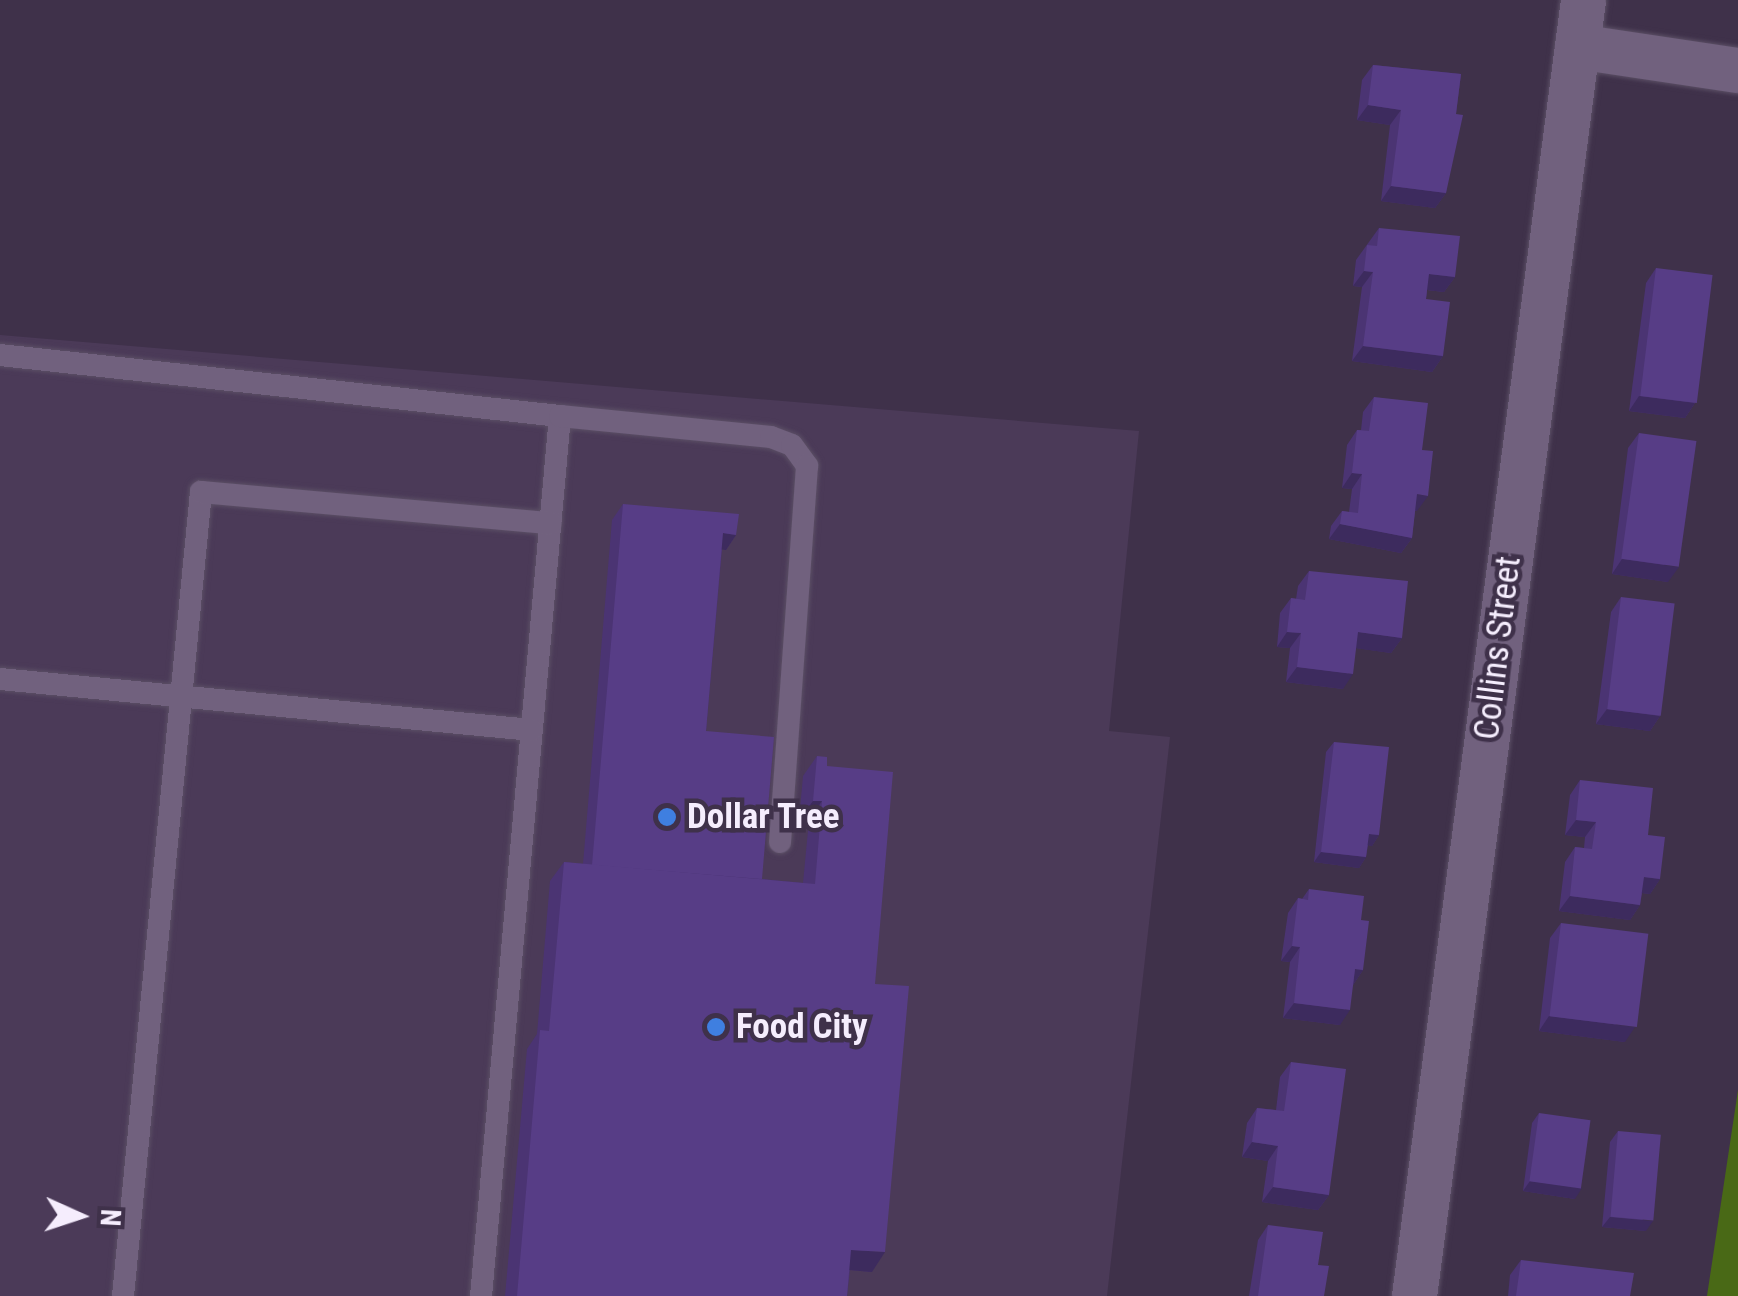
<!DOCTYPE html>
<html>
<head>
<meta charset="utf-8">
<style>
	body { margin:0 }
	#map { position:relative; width:1738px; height:1296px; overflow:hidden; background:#3f314a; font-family:"Roboto Condensed",sans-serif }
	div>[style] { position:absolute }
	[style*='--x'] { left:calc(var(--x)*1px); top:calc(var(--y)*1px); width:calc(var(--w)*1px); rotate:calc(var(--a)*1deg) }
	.built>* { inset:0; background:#4b3a58 }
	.green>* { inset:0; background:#496916 }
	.roads { filter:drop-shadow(0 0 2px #5b4f65) drop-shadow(0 0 2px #5b4f65) }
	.service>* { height:22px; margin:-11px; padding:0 11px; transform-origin:11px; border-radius:11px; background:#71617e }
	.minor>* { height:45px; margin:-22.5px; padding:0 22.5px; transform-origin:22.5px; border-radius:22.5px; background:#71617e }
	.wall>* { inset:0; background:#4b3473 }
	.shaded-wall>* { inset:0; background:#3d2b5e }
	.building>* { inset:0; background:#573d86; transform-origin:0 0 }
	.dots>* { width:28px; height:28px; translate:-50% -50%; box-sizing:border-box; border:5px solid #3f314a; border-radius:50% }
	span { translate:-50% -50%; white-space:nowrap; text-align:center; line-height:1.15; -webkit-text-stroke:9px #3f314a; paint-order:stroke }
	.street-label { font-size:35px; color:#f5edfd }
	.poi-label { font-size:35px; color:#f5edfd; font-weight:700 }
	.left { translate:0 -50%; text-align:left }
	.north { position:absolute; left:30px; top:1166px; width:100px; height:100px; -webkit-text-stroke:8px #3f314a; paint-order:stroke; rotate:93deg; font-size:28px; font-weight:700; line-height:40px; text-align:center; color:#f5edfd }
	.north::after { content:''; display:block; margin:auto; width:35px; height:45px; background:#f5edfd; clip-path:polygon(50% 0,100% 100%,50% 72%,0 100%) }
</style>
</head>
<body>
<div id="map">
	<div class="built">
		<div style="clip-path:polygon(0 335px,1139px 431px,1109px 731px,1170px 737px,1107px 1296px,0 1296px)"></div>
	</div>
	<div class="green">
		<div style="clip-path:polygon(1738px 1090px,1738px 1296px,1707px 1296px)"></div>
	</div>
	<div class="roads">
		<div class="service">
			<div style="--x:0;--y:355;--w:563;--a:6.22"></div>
			<div style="--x:560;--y:416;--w:884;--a:95.13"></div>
			<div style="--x:560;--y:416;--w:212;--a:5.7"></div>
			<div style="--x:771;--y:437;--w:22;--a:21"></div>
			<div style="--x:792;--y:445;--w:26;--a:54"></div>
			<div style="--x:807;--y:466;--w:377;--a:94.1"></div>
			<div style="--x:0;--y:679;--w:534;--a:5.48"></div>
			<div style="--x:123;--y:1296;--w:808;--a:-84.46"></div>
			<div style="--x:201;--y:492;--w:351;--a:5.1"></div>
		</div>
		<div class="minor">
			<div style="--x:1577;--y:46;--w:163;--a:8.5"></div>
			<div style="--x:1414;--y:1296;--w:1307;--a:-82.57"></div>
		</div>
	</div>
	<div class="wall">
		<div style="clip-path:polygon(1373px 65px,1461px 74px,1446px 193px,1435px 208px,1381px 201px,1390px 125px,1357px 120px,1362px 80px)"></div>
		<div style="clip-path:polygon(1379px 228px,1455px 277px,1444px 292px,1427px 290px,1426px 299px,1443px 356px,1432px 372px,1352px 361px,1362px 287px,1353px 286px,1356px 260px)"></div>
		<div style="clip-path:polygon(1656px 268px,1695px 403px,1685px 418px,1629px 411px,1646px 283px)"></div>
		<div style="clip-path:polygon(1374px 397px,1422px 450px,1417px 511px,1415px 511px,1412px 538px,1401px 553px,1329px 539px,1331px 526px,1342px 511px,1349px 512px,1352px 489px,1342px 488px,1347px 445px,1357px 430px,1361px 430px,1363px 412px)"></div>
		<div style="clip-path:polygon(1639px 433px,1668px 582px,1612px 574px,1628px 448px)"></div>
		<div style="clip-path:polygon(623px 504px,736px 535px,726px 550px,722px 549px,706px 731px,762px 879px,803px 883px,809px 820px,799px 820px,803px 776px,817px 756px,827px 766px,875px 984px,872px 1272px,850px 1270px,847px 1296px,505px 1296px,527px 1049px,537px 1034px,550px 881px,564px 862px,583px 864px,612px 520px)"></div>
		<div style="clip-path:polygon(1309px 571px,1402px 638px,1391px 653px,1356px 648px,1343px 689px,1286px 682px,1290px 648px,1277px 647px,1280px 613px,1291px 598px,1296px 599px,1298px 586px)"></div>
		<div style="clip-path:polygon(1621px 597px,1660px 716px,1650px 731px,1596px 724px,1611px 612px)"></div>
		<div style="clip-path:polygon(1334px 742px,1379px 835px,1372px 846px,1368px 845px,1366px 857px,1359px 868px,1314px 862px,1326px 752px)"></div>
		<div style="clip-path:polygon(1580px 780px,1648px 835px,1660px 879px,1650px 894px,1642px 893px,1640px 905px,1630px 920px,1559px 911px,1565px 862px,1575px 847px,1584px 848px,1585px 837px,1565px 835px,1570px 795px)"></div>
		<div style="clip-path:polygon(1309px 889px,1361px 920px,1363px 970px,1353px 985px,1340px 1025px,1283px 1018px,1290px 962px,1281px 961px,1288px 913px,1298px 898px,1302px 899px)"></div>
		<div style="clip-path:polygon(1561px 923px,1625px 1042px,1539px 1031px,1550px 938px)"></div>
		<div style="clip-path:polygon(1291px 1062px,1329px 1195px,1318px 1210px,1262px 1202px,1268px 1161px,1242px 1157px,1247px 1123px,1257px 1108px,1276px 1110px,1280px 1077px)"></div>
		<div style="clip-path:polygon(1539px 1113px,1575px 1199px,1523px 1191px,1532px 1123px)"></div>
		<div style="clip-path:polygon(1618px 1131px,1646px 1231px,1602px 1227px,1610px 1142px)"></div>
		<div style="clip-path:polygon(1268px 1225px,1318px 1265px,1324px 1296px,1249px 1296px,1258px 1240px)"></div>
		<div style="clip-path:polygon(1521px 1260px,1630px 1296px,1508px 1296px,1510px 1275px)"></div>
	</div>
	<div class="shaded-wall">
		<div style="clip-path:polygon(1368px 105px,1401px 110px,1390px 125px,1357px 120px)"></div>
		<div style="clip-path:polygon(1391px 186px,1446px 193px,1435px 208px,1381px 201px)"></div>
		<div style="clip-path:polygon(1364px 271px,1373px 272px,1362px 287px,1353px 286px)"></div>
		<div style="clip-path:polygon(1429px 274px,1455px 277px,1444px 292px,1419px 289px)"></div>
		<div style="clip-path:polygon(1363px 346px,1443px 356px,1432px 372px,1352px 361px)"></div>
		<div style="clip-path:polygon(1639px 396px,1695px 403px,1685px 418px,1629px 411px)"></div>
		<div style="clip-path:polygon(1352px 473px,1362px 474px,1352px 489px,1342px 488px)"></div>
		<div style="clip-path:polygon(1417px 494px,1428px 496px,1417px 511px,1407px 509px)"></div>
		<div style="clip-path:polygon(1340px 524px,1412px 538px,1401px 553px,1329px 539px)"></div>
		<div style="clip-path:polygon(723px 533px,736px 535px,726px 550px,712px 548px)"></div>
		<div style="clip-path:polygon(1622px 559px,1679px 567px,1668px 582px,1612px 574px)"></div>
		<div style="clip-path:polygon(1287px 632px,1301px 633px,1290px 648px,1277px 647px)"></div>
		<div style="clip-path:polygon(1358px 632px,1402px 638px,1391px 653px,1347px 647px)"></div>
		<div style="clip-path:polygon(1297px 667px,1353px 674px,1343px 689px,1286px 682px)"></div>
		<div style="clip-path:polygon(1607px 709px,1660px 716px,1650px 731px,1596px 724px)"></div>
		<div style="clip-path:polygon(813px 801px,822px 801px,809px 820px,799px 820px)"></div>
		<div style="clip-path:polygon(1576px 820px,1596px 822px,1585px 837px,1565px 835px)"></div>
		<div style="clip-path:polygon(1369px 834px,1379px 835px,1372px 846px,1362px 844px)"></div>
		<div style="clip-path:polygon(1321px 852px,1366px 857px,1359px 868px,1314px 862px)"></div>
		<div style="clip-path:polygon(1644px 877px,1660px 879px,1650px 894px,1633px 892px)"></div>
		<div style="clip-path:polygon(1570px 896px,1640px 905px,1630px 920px,1559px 911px)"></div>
		<div style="clip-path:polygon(1292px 946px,1300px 947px,1290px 962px,1281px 961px)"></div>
		<div style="clip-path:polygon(1355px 969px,1363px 970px,1353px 985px)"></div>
		<div style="clip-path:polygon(1294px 1003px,1350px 1010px,1340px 1025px,1283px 1018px)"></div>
		<div style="clip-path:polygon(1549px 1016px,1635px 1027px,1625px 1042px,1539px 1031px)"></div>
		<div style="clip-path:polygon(1252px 1142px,1278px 1146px,1268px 1161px,1242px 1157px)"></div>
		<div style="clip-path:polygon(1530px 1181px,1582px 1188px,1575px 1199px,1523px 1191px)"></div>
		<div style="clip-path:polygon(1273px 1187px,1329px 1195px,1318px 1210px,1262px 1202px)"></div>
		<div style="clip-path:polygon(1610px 1217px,1653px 1221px,1646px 1231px,1602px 1227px)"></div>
		<div style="clip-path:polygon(851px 1250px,885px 1252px,872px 1272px,838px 1269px)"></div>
	</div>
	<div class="building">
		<div style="clip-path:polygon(1373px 65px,1461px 74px,1456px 114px,1463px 115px,1446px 193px,1391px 186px,1401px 110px,1368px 105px)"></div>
		<div style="clip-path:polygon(1379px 228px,1460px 236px,1455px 277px,1429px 274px,1426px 299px,1450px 302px,1443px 356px,1363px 346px,1373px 272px,1364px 271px,1367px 245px,1377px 246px)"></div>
		<div style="left:1656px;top:268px;width:57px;height:129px;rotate:7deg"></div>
		<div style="clip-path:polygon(1374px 397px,1428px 403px,1422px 450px,1433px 451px,1428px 496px,1417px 494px,1412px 538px,1340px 524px,1342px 511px,1358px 513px,1362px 474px,1352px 473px,1357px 430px,1369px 431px)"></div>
		<div style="left:1639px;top:433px;width:58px;height:127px;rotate:8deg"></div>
		<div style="clip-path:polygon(623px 504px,739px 514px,736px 535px,723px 533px,706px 731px,774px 737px,762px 879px,592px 865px)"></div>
		<div style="clip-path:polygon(1309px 571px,1408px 581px,1402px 638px,1358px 632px,1353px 674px,1297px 667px,1301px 633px,1287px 632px,1291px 598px,1305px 600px)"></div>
		<div style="left:1621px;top:597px;width:54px;height:113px;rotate:7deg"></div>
		<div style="clip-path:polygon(1334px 742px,1389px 747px,1379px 835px,1369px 834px,1366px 857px,1321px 852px)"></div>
		<div style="clip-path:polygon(817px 756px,827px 757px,827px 766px,893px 772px,875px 984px,909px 986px,885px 1252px,851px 1250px,847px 1296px,517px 1296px,540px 1030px,549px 1031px,564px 862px,815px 884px,822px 801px,813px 801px)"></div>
		<div style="clip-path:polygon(1580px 780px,1653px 788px,1648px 835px,1665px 837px,1660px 879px,1644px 877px,1640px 905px,1570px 896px,1575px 847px,1592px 849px,1596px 822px,1576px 820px)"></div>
		<div style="clip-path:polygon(1309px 889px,1364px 896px,1361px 920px,1369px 921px,1363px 970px,1355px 969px,1350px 1010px,1294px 1003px,1300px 947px,1292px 946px,1298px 898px,1308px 900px)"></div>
		<div style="left:1561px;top:923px;width:88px;height:94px;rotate:7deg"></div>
		<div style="clip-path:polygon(1291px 1062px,1346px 1069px,1329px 1195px,1273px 1187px,1278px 1146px,1252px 1142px,1257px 1108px,1284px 1111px)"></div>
		<div style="left:1539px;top:1113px;width:52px;height:69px;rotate:8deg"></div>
		<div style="left:1618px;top:1131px;width:43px;height:86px;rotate:5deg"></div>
		<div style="clip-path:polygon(1268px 1225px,1323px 1232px,1318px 1265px,1329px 1266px,1324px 1296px,1258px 1296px)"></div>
		<div style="clip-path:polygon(1521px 1260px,1634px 1273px,1630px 1296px,1516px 1296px)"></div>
	</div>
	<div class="dots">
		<div style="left:667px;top:817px;background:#3f7fe0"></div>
		<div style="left:716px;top:1027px;background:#3f7fe0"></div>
	</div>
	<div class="street-label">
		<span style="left:1498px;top:648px;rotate:-83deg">Collins Street</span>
	</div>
	<div class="poi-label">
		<span class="left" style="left:687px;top:817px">Dollar Tree</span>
		<span class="left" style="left:736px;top:1027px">Food City</span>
	</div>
	<div class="north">N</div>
</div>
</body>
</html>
